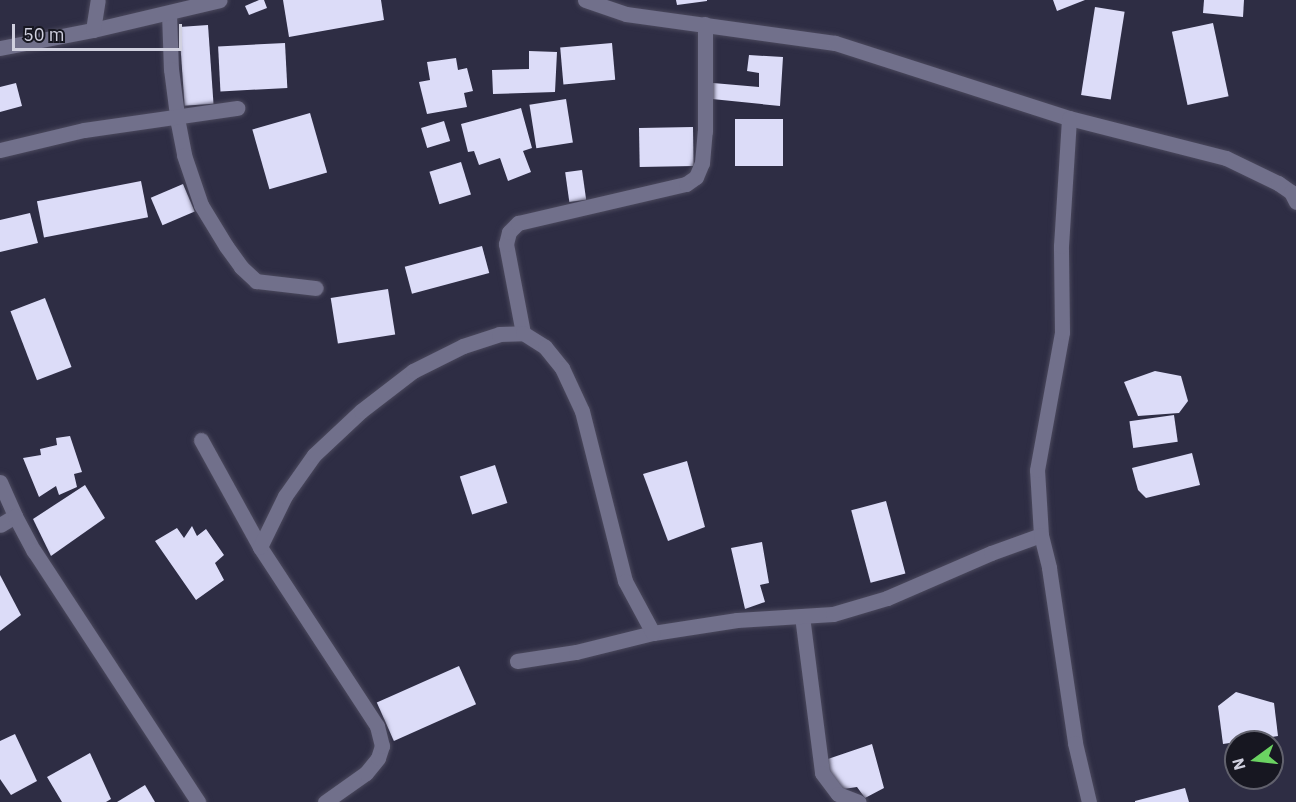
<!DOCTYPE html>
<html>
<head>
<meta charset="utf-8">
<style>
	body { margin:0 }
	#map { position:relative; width:1296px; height:802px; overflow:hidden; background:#2e2d44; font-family:"IBM Plex Sans",sans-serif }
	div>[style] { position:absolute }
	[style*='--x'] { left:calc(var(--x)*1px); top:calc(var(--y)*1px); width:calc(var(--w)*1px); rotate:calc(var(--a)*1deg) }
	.building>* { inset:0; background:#dcdcf8; transform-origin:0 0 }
	.roads { filter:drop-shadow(0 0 2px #4b495d) drop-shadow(0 0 2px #4b495d) }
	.street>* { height:15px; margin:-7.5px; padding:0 7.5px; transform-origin:7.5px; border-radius:7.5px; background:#71708b }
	span { translate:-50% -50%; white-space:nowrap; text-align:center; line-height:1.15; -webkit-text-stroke:6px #171721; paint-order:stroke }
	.north { position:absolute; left:1224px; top:730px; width:60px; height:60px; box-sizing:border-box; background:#171721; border:2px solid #61616d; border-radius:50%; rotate:255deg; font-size:16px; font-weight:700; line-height:24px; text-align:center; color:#d0d0df }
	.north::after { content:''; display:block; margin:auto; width:21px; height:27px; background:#6bd362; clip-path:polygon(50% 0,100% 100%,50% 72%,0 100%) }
	.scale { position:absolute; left:12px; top:24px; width:170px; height:27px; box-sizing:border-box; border:3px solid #d0d0df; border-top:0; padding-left:8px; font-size:18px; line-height:21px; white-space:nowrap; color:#d0d0df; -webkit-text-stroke:4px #171721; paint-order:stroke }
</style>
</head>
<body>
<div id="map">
	<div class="building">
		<div style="clip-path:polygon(259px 0,264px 0,267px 8px,249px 15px,245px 6px)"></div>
		<div style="clip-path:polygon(283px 0,381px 0,384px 20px,289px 37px)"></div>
		<div style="clip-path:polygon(676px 0,707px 0,707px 1px,677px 5px)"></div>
		<div style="clip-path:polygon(1053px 0,1085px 0,1057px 11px)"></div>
		<div style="clip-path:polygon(1204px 0,1244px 0,1243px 17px,1203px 13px)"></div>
		<div style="left:1095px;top:7px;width:30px;height:89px;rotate:9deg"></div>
		<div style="left:1213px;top:23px;width:75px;height:42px;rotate:78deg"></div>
		<div style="left:208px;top:25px;width:79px;height:29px;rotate:86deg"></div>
		<div style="left:285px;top:43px;width:45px;height:67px;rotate:87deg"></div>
		<div style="left:612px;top:43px;width:37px;height:52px;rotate:85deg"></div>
		<div style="clip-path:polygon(529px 51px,557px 52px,555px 92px,493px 94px,492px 70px,529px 69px)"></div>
		<div style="clip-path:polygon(749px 55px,783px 57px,780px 106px,712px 99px,713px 83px,759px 87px,759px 73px,747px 71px)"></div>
		<div style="clip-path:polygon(456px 58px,458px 70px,467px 68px,473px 91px,464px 93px,467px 107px,427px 114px,419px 82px,430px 80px,427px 62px)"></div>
		<div style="clip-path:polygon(16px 83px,22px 106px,0 112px,0 87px)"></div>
		<div style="left:566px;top:99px;width:44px;height:37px;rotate:81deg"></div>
		<div style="clip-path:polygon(521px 108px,532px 148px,523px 151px,531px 172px,508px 181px,500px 158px,479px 165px,474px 151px,468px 152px,461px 124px)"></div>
		<div style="left:310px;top:113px;width:62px;height:60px;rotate:74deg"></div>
		<div style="left:735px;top:119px;width:48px;height:47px"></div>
		<div style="left:444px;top:121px;width:21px;height:24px;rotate:73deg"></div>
		<div style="left:693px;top:127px;width:39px;height:54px;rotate:89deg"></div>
		<div style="left:461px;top:162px;width:34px;height:33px;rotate:73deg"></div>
		<div style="left:582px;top:170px;width:30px;height:17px;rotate:82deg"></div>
		<div style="left:141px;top:181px;width:37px;height:106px;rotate:79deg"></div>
		<div style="left:183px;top:184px;width:30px;height:35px;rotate:67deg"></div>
		<div style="clip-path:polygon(30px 213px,38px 243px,0 252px,0 220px)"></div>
		<div style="left:482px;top:246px;width:28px;height:80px;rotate:75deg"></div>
		<div style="left:388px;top:289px;width:46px;height:58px;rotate:81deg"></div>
		<div style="left:45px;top:298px;width:74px;height:37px;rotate:69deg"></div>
		<div style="clip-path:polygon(1155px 371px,1181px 376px,1188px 401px,1179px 413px,1138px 416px,1124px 382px)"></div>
		<div style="left:1174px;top:415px;width:27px;height:45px;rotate:82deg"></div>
		<div style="clip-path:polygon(70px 436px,82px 472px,74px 474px,77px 487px,59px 495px,56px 486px,39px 497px,23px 458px,41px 455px,40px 449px,57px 445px,56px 438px)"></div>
		<div style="clip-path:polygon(1192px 453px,1200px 485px,1146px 498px,1138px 490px,1132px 468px)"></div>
		<div style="clip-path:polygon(687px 461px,705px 527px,668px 541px,643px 474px)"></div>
		<div style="left:495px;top:465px;width:40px;height:37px;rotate:72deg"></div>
		<div style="clip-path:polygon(85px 485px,105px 518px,51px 556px,33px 519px)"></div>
		<div style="left:886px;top:501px;width:75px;height:36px;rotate:75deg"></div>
		<div style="clip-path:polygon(192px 526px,197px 536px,206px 529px,224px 555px,215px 563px,224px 580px,196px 600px,155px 541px,177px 528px,184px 538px)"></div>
		<div style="clip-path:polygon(762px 542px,769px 583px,760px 585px,765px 602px,745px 609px,731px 548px)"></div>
		<div style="clip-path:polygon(0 575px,21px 615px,0 631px)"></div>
		<div style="left:459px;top:666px;width:42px;height:90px;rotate:66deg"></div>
		<div style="clip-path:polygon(1236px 692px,1274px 703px,1278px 736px,1223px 744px,1218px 706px)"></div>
		<div style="clip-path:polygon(15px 734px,37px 781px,11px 795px,0 779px,0 741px)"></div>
		<div style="clip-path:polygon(872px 744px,884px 788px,865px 798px,857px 787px,837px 790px,825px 760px)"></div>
		<div style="clip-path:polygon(90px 753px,111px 799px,106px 802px,62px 802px,47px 777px)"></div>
		<div style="clip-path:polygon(145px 785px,155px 802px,117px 802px)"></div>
		<div style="clip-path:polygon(1185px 788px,1189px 802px,1135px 802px,1135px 801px)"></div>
	</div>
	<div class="roads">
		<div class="street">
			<div style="--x:585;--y:0;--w:43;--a:18.9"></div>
			<div style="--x:626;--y:14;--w:211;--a:7.9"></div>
			<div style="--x:835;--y:43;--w:246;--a:17.8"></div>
			<div style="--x:1069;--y:118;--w:162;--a:14.3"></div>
			<div style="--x:1226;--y:158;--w:58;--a:25.7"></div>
			<div style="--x:1278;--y:183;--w:16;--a:35"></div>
			<div style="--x:1291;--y:192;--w:11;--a:63"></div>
			<div style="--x:169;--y:13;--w:56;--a:88"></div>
			<div style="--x:171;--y:69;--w:54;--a:82.6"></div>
			<div style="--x:178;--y:123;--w:33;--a:79"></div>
			<div style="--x:184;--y:155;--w:53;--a:71.2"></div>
			<div style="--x:201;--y:205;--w:48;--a:58.6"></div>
			<div style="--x:226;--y:246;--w:26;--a:54"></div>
			<div style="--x:241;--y:267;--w:21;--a:43"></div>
			<div style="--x:256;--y:281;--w:60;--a:6.7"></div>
			<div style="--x:93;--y:30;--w:130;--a:-13.3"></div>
			<div style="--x:0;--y:48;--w:95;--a:-11"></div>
			<div style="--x:93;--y:30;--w:30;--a:-81"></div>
			<div style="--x:0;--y:150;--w:86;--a:-13.4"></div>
			<div style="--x:84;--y:130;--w:155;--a:-8.2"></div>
			<div style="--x:523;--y:333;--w:91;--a:-100.8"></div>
			<div style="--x:506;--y:244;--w:12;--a:-76"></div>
			<div style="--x:509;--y:232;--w:13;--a:-45"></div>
			<div style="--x:518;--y:223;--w:172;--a:-13.1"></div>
			<div style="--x:686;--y:184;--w:12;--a:-35"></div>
			<div style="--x:696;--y:177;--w:15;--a:-67"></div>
			<div style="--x:702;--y:163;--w:32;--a:-85"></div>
			<div style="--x:705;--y:131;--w:107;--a:-90"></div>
			<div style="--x:201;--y:440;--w:122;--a:61.1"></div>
			<div style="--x:0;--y:482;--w:37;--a:66"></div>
			<div style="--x:15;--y:516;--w:17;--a:149"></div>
			<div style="--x:15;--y:516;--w:40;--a:62"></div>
			<div style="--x:34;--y:551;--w:300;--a:56.8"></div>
			<div style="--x:1041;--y:535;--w:65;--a:-93.5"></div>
			<div style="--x:1037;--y:470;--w:140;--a:-79.7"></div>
			<div style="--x:1062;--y:332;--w:86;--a:-90.7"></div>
			<div style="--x:1061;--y:246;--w:128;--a:-86.4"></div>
			<div style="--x:802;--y:616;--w:158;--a:82.7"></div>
			<div style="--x:822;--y:773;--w:26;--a:53"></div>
			<div style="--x:838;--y:794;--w:22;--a:21"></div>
			<div style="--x:517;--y:661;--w:60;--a:-8.7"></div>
			<div style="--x:576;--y:652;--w:79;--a:-13.9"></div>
			<div style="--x:653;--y:633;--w:85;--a:-8.8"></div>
			<div style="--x:737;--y:620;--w:96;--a:-3.6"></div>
			<div style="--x:833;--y:614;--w:56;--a:-16.5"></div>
			<div style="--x:887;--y:598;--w:113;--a:-23.4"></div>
			<div style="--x:991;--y:553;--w:53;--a:-19.8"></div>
			<div style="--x:1041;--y:535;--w:34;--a:76"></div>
			<div style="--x:1049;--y:568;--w:177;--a:81.5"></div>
			<div style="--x:1075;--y:743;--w:61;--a:76.7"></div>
			<div style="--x:325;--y:802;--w:50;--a:-35.3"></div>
			<div style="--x:366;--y:773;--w:19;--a:-51"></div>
			<div style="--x:378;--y:758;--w:13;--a:-72"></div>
			<div style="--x:382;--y:746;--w:21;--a:-104"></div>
			<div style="--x:377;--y:726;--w:214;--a:-123.2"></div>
			<div style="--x:260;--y:547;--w:57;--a:-63.9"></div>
			<div style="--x:285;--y:496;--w:50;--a:-54.7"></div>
			<div style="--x:314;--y:455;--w:64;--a:-43.1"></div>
			<div style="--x:361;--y:411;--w:66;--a:-37.6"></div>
			<div style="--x:413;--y:371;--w:56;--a:-26.6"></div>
			<div style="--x:463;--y:346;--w:38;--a:-18"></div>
			<div style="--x:499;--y:334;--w:24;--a:-2"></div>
			<div style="--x:523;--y:333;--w:26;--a:32"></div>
			<div style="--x:545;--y:347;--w:27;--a:51"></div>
			<div style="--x:562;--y:368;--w:47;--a:65.1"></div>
			<div style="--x:582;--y:411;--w:175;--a:75.8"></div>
			<div style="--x:625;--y:581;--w:59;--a:61.7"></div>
		</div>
	</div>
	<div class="north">N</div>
	<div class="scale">50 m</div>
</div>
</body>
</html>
